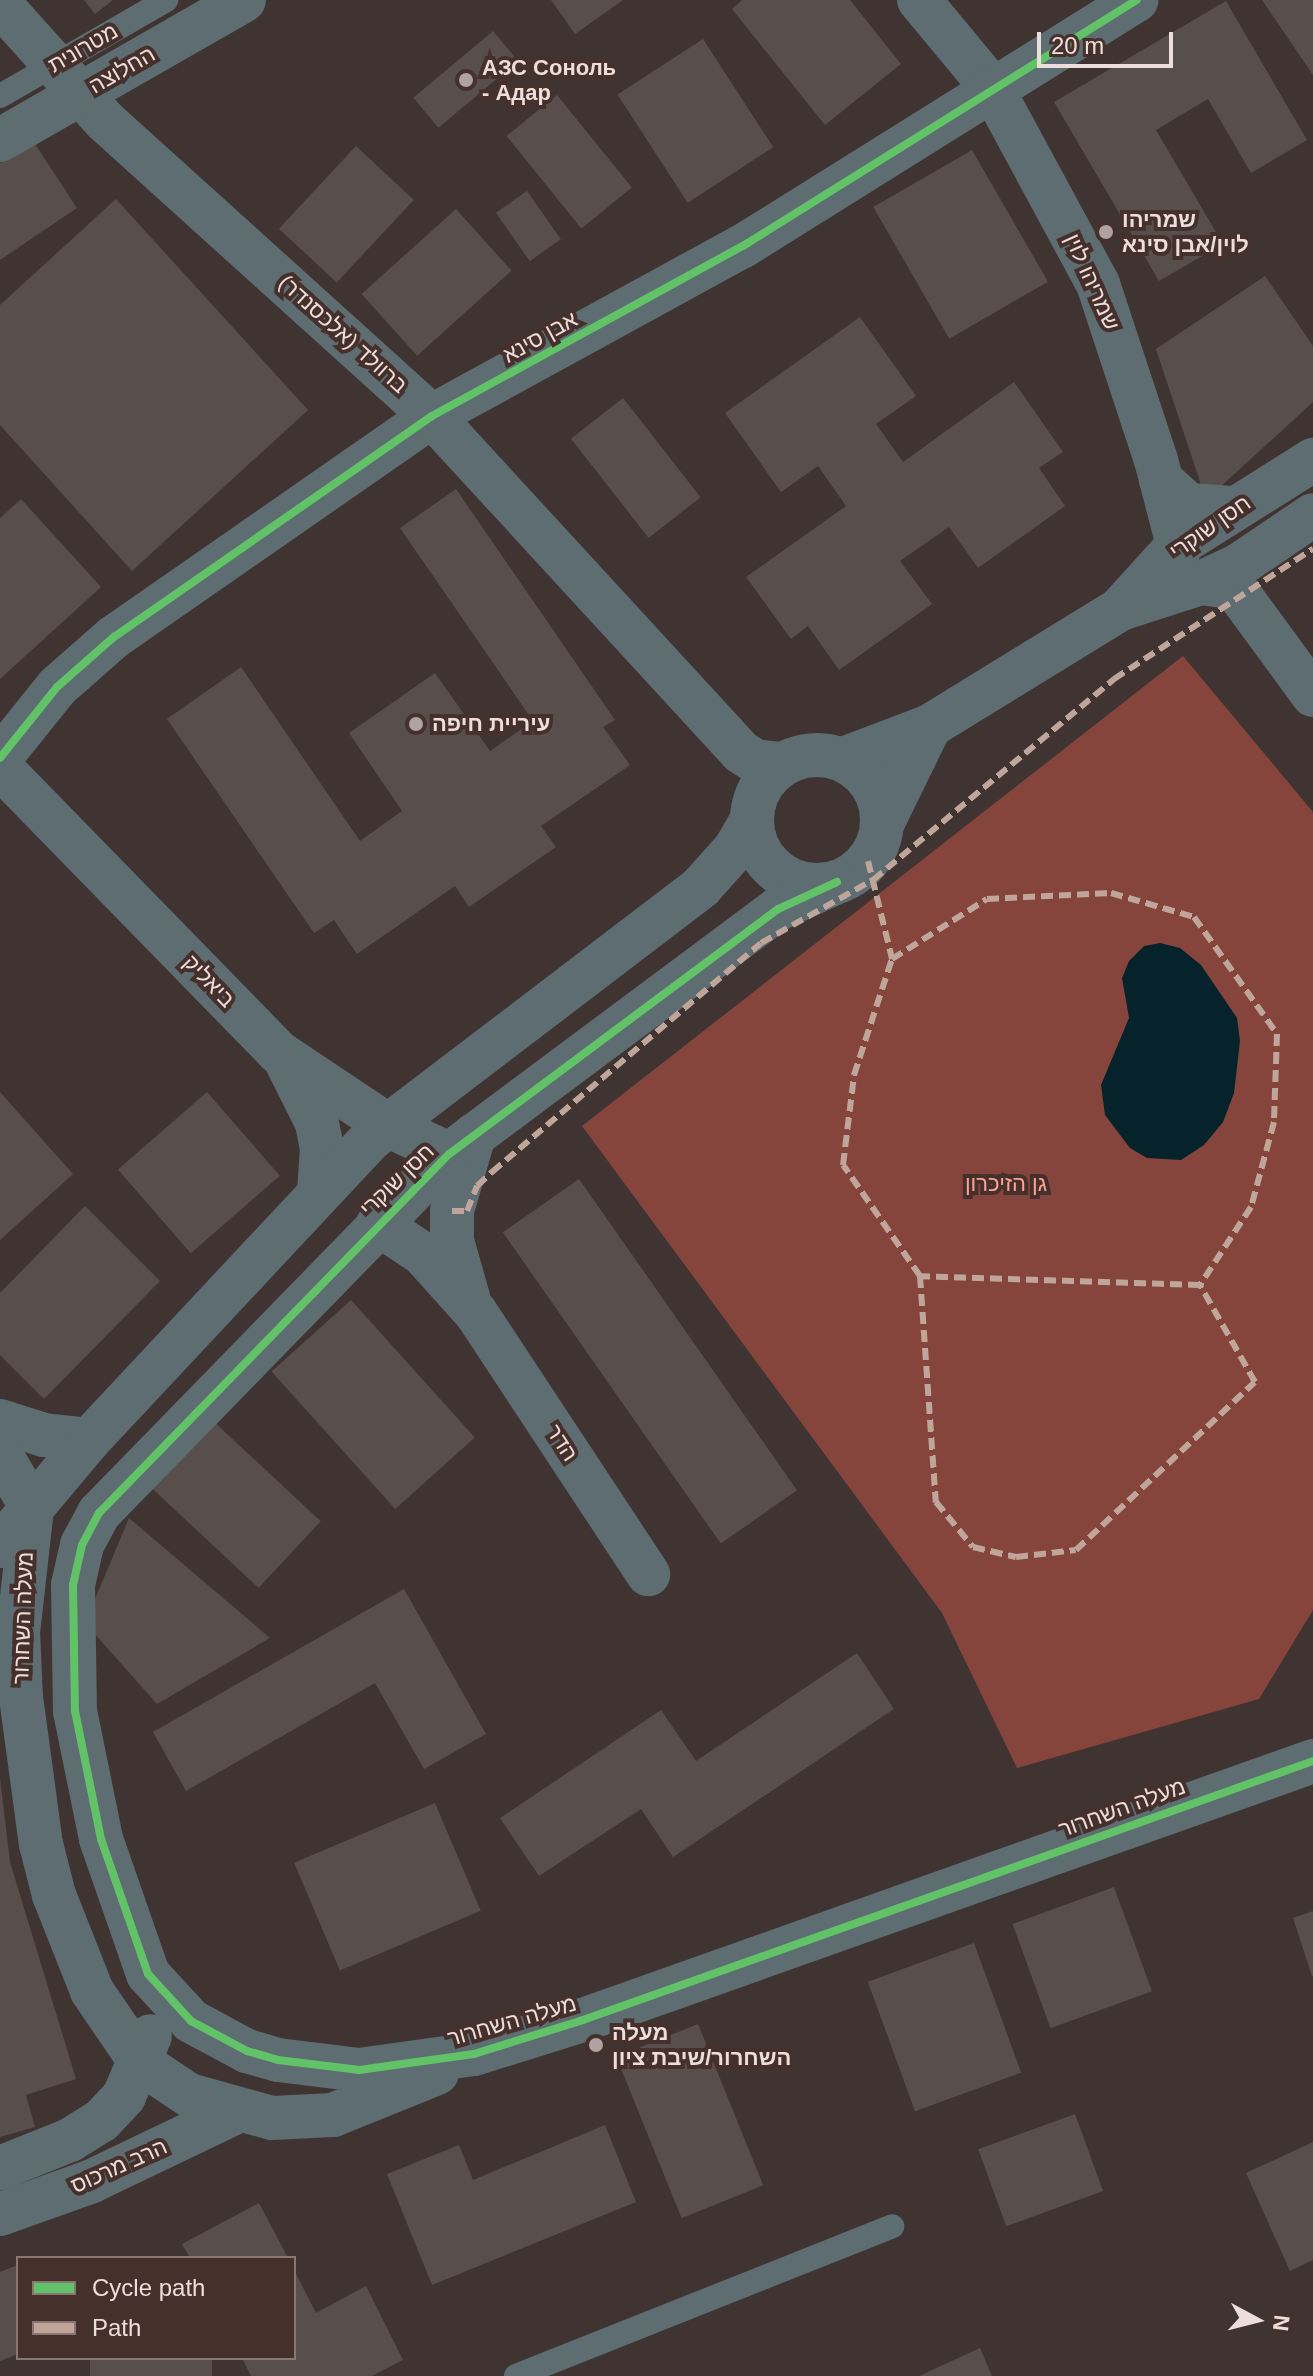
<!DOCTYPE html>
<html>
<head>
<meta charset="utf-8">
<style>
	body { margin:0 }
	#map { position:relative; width:1313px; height:2376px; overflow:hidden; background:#403432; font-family:Arial,"Noto Sans Hebrew",sans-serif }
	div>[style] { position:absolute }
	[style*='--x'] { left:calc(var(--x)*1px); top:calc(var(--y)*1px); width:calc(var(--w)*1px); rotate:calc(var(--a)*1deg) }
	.green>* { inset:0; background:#85453c }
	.water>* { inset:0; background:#06222a }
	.building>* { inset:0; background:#584e4c; transform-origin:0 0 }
	.service>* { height:24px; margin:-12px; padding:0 12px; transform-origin:12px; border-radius:12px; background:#5d6d72 }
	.minor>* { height:44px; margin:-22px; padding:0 22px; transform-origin:22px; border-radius:22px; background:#5d6d72 }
	.tertiary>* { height:44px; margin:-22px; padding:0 22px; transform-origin:22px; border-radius:22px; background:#5d6d72 }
	.tertiary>.ring { margin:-22px; padding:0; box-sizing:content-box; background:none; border:44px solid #5d6d72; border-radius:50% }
	.quiet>* { height:6px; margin-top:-3px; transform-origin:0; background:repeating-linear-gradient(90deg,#c0a59a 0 12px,transparent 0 18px) }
	.cycleway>* { height:8px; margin:-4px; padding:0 4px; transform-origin:4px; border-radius:4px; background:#61c268 }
	.dots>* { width:22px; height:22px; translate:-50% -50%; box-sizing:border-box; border:4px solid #46302c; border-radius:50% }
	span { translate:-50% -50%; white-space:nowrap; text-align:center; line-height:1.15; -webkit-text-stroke:8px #46302c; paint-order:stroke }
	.street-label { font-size:22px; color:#eddedc }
	.poi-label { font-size:22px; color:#eddedc; font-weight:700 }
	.left { translate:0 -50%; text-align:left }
	.park-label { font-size:22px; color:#fea295 }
	.legend { position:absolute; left:16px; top:2256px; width:280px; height:104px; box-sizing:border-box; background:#46302c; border:2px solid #897672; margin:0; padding:10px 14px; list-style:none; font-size:24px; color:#eddedc }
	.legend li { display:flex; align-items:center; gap:16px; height:40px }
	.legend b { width:40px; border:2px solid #897672 }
	.north { position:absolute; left:1217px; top:2280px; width:80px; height:80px; -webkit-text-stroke:6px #46302c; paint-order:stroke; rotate:97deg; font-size:22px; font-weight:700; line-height:32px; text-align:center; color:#eddedc }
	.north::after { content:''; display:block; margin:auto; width:28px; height:36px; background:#eddedc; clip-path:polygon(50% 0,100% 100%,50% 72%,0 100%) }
	.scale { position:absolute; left:1037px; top:32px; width:136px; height:36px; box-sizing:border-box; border:4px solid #eddedc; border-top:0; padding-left:10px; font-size:24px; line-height:28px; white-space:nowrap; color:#eddedc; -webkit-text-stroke:6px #46302c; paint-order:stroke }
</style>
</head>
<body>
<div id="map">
	<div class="green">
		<div style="clip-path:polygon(1183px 656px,1313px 812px,1313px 1610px,1259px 1699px,1017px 1768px,942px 1613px,582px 1126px)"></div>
	</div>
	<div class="water">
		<div style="clip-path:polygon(1160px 943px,1180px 948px,1201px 965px,1237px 1018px,1240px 1041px,1234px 1093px,1223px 1122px,1204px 1145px,1181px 1160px,1147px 1158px,1130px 1148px,1105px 1115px,1101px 1085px,1129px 1018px,1122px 978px,1129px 961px,1144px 946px)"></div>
	</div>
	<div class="building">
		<div style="clip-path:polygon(84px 0,113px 0,95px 14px)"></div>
		<div style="clip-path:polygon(551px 0,623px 0,575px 34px)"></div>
		<div style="clip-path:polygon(742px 0,850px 0,901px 64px,825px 125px,732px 9px)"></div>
		<div style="clip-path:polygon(1262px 0,1313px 0,1313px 75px)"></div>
		<div style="clip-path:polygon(1226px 1px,1307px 140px,1251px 173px,1208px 99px,1156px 130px,1223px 244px,1159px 281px,1054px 102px)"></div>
		<div style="left:493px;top:31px;width:39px;height:104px;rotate:50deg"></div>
		<div style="left:703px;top:39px;width:129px;height:102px;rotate:57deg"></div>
		<div style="left:557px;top:95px;width:119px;height:65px;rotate:51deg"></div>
		<div style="clip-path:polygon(33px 141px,77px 208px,0 260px,0 163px)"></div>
		<div style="left:356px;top:146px;width:79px;height:113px;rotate:43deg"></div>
		<div style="left:972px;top:150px;width:152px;height:114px;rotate:60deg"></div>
		<div style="left:527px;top:191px;width:59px;height:38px;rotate:55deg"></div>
		<div style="clip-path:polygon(116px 199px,308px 410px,132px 571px,0 425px,0 305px)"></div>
		<div style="left:456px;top:209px;width:83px;height:127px;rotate:48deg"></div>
		<div style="clip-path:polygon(1265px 276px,1313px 346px,1313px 402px,1206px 500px,1156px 349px)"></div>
		<div style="clip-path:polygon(860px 317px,916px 396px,876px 424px,903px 462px,1014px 382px,1063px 452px,1039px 468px,1065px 506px,978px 568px,949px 527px,900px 561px,932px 604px,839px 670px,808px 626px,791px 639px,746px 577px,846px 506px,818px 466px,781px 492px,725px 413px)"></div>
		<div style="left:623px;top:398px;width:126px;height:66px;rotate:52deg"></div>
		<div style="clip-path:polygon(456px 489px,615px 720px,603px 727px,630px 765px,541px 826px,556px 847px,469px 907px,455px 886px,357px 954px,334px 920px,314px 933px,167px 719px,241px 667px,360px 841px,402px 811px,349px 733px,435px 673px,490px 751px,533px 721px,400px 528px)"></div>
		<div style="clip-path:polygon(21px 499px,101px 587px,0 679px,0 518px)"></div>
		<div style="clip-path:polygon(0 1092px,73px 1174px,0 1240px)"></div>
		<div style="left:207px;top:1092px;width:111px;height:118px;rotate:49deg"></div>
		<div style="left:579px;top:1179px;width:380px;height:93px;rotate:55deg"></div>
		<div style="clip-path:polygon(85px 1206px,160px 1281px,44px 1399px,0 1355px,0 1293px)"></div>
		<div style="left:351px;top:1300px;width:185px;height:107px;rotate:48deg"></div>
		<div style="left:211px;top:1419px;width:150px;height:91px;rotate:43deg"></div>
		<div style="clip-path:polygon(129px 1518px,270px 1638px,157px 1704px,85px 1623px)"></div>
		<div style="clip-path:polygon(404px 1589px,486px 1734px,424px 1769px,375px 1683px,186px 1791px,153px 1732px)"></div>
		<div style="clip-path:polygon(857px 1653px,894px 1709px,673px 1857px,641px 1809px,539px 1876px,500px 1818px,661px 1710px,696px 1761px)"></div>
		<div style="clip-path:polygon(0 1778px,10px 1862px,76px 2079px,26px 2095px,35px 2127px,0 2137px)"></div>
		<div style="left:435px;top:1803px;width:117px;height:153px;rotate:67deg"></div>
		<div style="left:1114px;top:1887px;width:111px;height:108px;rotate:70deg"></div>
		<div style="clip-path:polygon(1313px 1911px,1313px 1976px,1312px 1976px,1293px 1918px)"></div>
		<div style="left:974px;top:1943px;width:138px;height:113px;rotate:70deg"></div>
		<div style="left:698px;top:2024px;width:174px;height:88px;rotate:68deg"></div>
		<div style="left:1075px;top:2114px;width:82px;height:103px;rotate:70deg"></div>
		<div style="clip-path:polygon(605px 2125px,636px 2202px,432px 2285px,387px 2174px,459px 2145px,473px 2180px)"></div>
		<div style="clip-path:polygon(1313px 2142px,1313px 2260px,1290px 2271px,1246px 2173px)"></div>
		<div style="clip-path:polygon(259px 2203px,288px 2258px,190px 2258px,182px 2244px)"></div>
		<div style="clip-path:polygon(18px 2265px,18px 2354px,0 2361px,0 2272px)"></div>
		<div style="clip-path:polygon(294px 2270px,316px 2313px,366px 2286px,403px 2360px,372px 2376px,251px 2376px,242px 2358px,294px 2358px)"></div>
		<div style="clip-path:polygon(980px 2348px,992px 2376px,919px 2376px)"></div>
		<div style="left:90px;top:2358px;width:122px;height:20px"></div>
	</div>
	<div class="service">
		<div style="--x:0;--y:96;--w:192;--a:-30"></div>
		<div style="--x:516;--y:2376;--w:405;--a:-21.7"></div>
	</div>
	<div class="minor">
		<div style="--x:919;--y:0;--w:114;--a:50.3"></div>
		<div style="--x:992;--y:88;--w:223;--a:61.6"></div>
		<div style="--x:1098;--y:284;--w:185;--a:71.8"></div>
		<div style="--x:1156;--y:460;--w:88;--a:75.5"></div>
		<div style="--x:1178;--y:545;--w:36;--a:93"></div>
		<div style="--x:1201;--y:583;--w:29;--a:8"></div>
		<div style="--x:1230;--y:587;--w:11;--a:38"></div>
		<div style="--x:1239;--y:594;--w:125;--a:53.8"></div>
		<div style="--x:0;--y:758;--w:91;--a:-51.2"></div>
		<div style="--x:57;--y:687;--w:76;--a:-41.3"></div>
		<div style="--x:114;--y:637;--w:387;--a:-34.8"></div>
		<div style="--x:432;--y:416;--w:354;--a:-28.7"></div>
		<div style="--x:743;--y:246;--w:464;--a:-32"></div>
		<div style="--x:378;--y:1224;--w:54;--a:33.7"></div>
		<div style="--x:423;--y:1254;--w:79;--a:48.1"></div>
		<div style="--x:476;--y:1313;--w:313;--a:56.6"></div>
		<div style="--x:468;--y:1297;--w:58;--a:-105.9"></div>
		<div style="--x:452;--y:1241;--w:30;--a:-90"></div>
		<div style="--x:452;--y:1211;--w:79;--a:-73.9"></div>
		<div style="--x:0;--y:1421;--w:46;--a:17.7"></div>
		<div style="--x:44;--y:1435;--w:45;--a:6.3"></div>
		<div style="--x:0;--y:1453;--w:64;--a:59.8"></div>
	</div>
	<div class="tertiary">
		<div style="--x:0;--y:4;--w:157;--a:48.1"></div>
		<div style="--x:105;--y:121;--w:440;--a:42.1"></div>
		<div style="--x:432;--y:416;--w:456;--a:47.4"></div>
		<div style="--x:741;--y:752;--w:17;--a:33"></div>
		<div style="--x:755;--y:761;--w:26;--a:7"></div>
		<div style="--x:0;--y:140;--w:281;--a:-29.8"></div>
		<div style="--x:1161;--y:480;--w:38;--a:42"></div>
		<div style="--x:1189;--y:505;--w:44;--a:3.9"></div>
		<div style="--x:1120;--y:609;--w:86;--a:-47.8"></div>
		<div style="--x:1178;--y:545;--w:160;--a:-32.2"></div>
		<div class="ring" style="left:752px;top:755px;width:86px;height:86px"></div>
		<div style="--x:843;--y:759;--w:93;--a:-20.8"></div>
		<div style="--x:930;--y:726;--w:223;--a:-31.6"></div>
		<div style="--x:1120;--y:609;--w:85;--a:-17.8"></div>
		<div style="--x:1201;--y:583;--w:42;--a:-25.3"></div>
		<div style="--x:1239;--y:565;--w:89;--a:-34"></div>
		<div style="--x:0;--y:767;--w:398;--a:45.7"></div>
		<div style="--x:278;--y:1052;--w:131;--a:33.8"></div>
		<div style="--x:387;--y:1125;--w:68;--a:25.1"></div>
		<div style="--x:882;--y:824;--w:109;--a:-63.9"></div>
		<div style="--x:837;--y:882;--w:65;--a:155.4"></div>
		<div style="--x:778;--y:909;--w:410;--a:143.3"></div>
		<div style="--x:449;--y:1154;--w:501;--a:134.27"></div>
		<div style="--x:99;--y:1513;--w:36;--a:118"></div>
		<div style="--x:82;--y:1545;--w:41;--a:102.7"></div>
		<div style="--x:73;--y:1585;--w:126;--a:89.1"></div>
		<div style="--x:75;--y:1711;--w:131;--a:78.5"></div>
		<div style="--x:101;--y:1839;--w:143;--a:70.8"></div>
		<div style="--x:148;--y:1974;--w:64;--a:47.5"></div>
		<div style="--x:191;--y:2021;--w:64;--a:28.2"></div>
		<div style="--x:247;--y:2051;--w:32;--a:16"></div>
		<div style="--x:278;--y:2060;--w:82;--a:7"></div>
		<div style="--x:359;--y:2070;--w:116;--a:-7.9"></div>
		<div style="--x:474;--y:2054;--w:114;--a:-17.3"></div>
		<div style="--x:583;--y:2020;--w:775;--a:-19.53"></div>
		<div style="--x:287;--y:1063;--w:67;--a:63.4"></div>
		<div style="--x:317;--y:1123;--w:25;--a:79"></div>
		<div style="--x:322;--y:1148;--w:43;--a:94"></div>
		<div style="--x:32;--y:1508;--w:125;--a:96.4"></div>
		<div style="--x:18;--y:1632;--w:65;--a:87.4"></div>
		<div style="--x:21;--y:1697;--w:148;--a:82.3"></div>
		<div style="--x:41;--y:1844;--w:53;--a:75.7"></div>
		<div style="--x:54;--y:1895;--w:103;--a:68.4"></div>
		<div style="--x:92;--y:1991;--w:87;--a:55.8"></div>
		<div style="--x:141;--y:2063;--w:58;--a:33.7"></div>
		<div style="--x:189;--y:2095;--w:86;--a:15.5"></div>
		<div style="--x:272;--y:2118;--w:61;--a:-2.8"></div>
		<div style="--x:333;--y:2115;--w:112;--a:-22"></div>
		<div style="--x:0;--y:1546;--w:138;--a:-50"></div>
		<div style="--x:89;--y:1440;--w:414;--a:-46.9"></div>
		<div style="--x:372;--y:1138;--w:414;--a:-37.3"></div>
		<div style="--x:701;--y:887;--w:51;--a:-48.2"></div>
		<div style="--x:735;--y:849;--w:32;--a:-60"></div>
		<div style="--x:0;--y:2168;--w:75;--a:-21.8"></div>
		<div style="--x:70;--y:2140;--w:36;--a:-32"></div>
		<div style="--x:101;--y:2121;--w:34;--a:-47"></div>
		<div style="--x:124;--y:2096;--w:65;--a:-66.6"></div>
		<div style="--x:0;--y:2214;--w:96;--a:-19.6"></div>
		<div style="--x:90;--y:2182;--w:162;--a:-25.6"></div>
	</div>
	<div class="quiet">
		<div style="--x:868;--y:861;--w:101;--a:76.2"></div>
		<div style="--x:1111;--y:893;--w:86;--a:16.1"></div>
		<div style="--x:1194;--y:917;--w:143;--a:54.6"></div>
		<div style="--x:1277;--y:1034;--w:88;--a:92"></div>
		<div style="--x:1274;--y:1122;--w:88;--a:105.1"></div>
		<div style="--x:1251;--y:1207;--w:93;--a:123.2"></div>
		<div style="--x:1200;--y:1285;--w:280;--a:-178.2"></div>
		<div style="--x:920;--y:1276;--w:135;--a:-124.7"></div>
		<div style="--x:843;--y:1165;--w:91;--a:-83"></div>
		<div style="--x:854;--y:1075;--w:122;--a:-71.9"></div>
		<div style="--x:892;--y:959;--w:112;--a:-32.3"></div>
		<div style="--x:987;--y:899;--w:124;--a:-2.8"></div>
		<div style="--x:452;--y:1211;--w:15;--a:0"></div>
		<div style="--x:467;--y:1211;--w:27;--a:-68"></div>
		<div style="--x:477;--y:1186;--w:21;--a:-43"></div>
		<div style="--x:492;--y:1172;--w:353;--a:-40.4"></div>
		<div style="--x:761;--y:943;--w:129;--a:-29.4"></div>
		<div style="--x:873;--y:880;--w:314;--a:-39.8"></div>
		<div style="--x:1114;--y:679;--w:238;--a:-33.2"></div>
		<div style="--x:920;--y:1276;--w:227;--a:86"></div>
		<div style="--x:936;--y:1502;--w:58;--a:50.6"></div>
		<div style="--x:973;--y:1547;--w:44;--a:13.1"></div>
		<div style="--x:1016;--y:1557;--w:60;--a:-6.7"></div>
		<div style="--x:1076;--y:1550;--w:245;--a:-43.2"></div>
		<div style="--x:1255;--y:1382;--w:112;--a:-119.6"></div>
	</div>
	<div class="cycleway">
		<div style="--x:0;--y:758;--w:91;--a:-51.2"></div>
		<div style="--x:57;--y:687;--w:76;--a:-41.3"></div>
		<div style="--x:114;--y:637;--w:387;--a:-34.8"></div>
		<div style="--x:432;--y:416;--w:354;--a:-28.7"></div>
		<div style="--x:743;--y:246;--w:464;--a:-32"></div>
		<div style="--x:837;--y:882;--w:65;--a:155.4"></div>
		<div style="--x:778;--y:909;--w:410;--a:143.3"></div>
		<div style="--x:449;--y:1154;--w:501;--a:134.27"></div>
		<div style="--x:99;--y:1513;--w:36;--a:118"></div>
		<div style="--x:82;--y:1545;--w:41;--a:102.7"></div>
		<div style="--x:73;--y:1585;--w:126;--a:89.1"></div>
		<div style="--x:75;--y:1711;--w:131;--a:78.5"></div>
		<div style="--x:101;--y:1839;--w:143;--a:70.8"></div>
		<div style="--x:148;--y:1974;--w:64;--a:47.5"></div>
		<div style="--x:191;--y:2021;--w:64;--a:28.2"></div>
		<div style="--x:247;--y:2051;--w:32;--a:16"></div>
		<div style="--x:278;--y:2060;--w:82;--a:7"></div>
		<div style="--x:359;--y:2070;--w:116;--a:-7.9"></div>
		<div style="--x:474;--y:2054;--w:114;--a:-17.3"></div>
		<div style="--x:583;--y:2020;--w:775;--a:-19.53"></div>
	</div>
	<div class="dots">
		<div style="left:466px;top:80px;background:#b0a2a0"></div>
		<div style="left:1106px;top:232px;background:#b0a2a0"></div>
		<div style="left:416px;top:724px;background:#b0a2a0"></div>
		<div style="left:596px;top:2045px;background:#b0a2a0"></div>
	</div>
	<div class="street-label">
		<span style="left:83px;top:48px;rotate:-30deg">מטרונית</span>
		<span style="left:122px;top:70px;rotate:-30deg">החלוצה</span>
		<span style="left:1092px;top:282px;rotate:66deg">שמריהו לוין</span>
		<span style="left:343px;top:334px;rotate:42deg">ברוולד (אלכסנדר)</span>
		<span style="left:540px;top:337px;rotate:-29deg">אבן סינא</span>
		<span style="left:1210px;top:527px;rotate:-35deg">חסן שוקרי</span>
		<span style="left:209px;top:981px;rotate:46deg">ביאליק</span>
		<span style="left:397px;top:1180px;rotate:-44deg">חסן שוקרי</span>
		<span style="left:562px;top:1443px;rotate:57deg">הדר</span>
		<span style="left:23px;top:1618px;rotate:-88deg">מעלה השחרור</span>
		<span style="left:1122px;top:1808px;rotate:-20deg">מעלה השחרור</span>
		<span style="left:512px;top:2021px;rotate:-16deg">מעלה השחרור</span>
		<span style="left:119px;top:2166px;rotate:-24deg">הרב מרכוס</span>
	</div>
	<div class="poi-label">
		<span class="left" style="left:482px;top:80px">АЗС Соноль<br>- Адар</span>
		<span class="left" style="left:1122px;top:232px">שמריהו<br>לוין/אבן סינא</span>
		<span class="left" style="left:432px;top:724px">עיריית חיפה</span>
		<span class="left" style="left:612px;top:2045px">מעלה<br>השחרור/שיבת ציון</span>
	</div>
	<div class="park-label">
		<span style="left:1006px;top:1184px">גן הזיכרון</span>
	</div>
	<ul class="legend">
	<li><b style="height:10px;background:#61c268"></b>Cycle path</li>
	<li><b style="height:10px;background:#c0a59a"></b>Path</li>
	</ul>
	<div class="north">N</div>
	<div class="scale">20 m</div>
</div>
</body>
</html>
